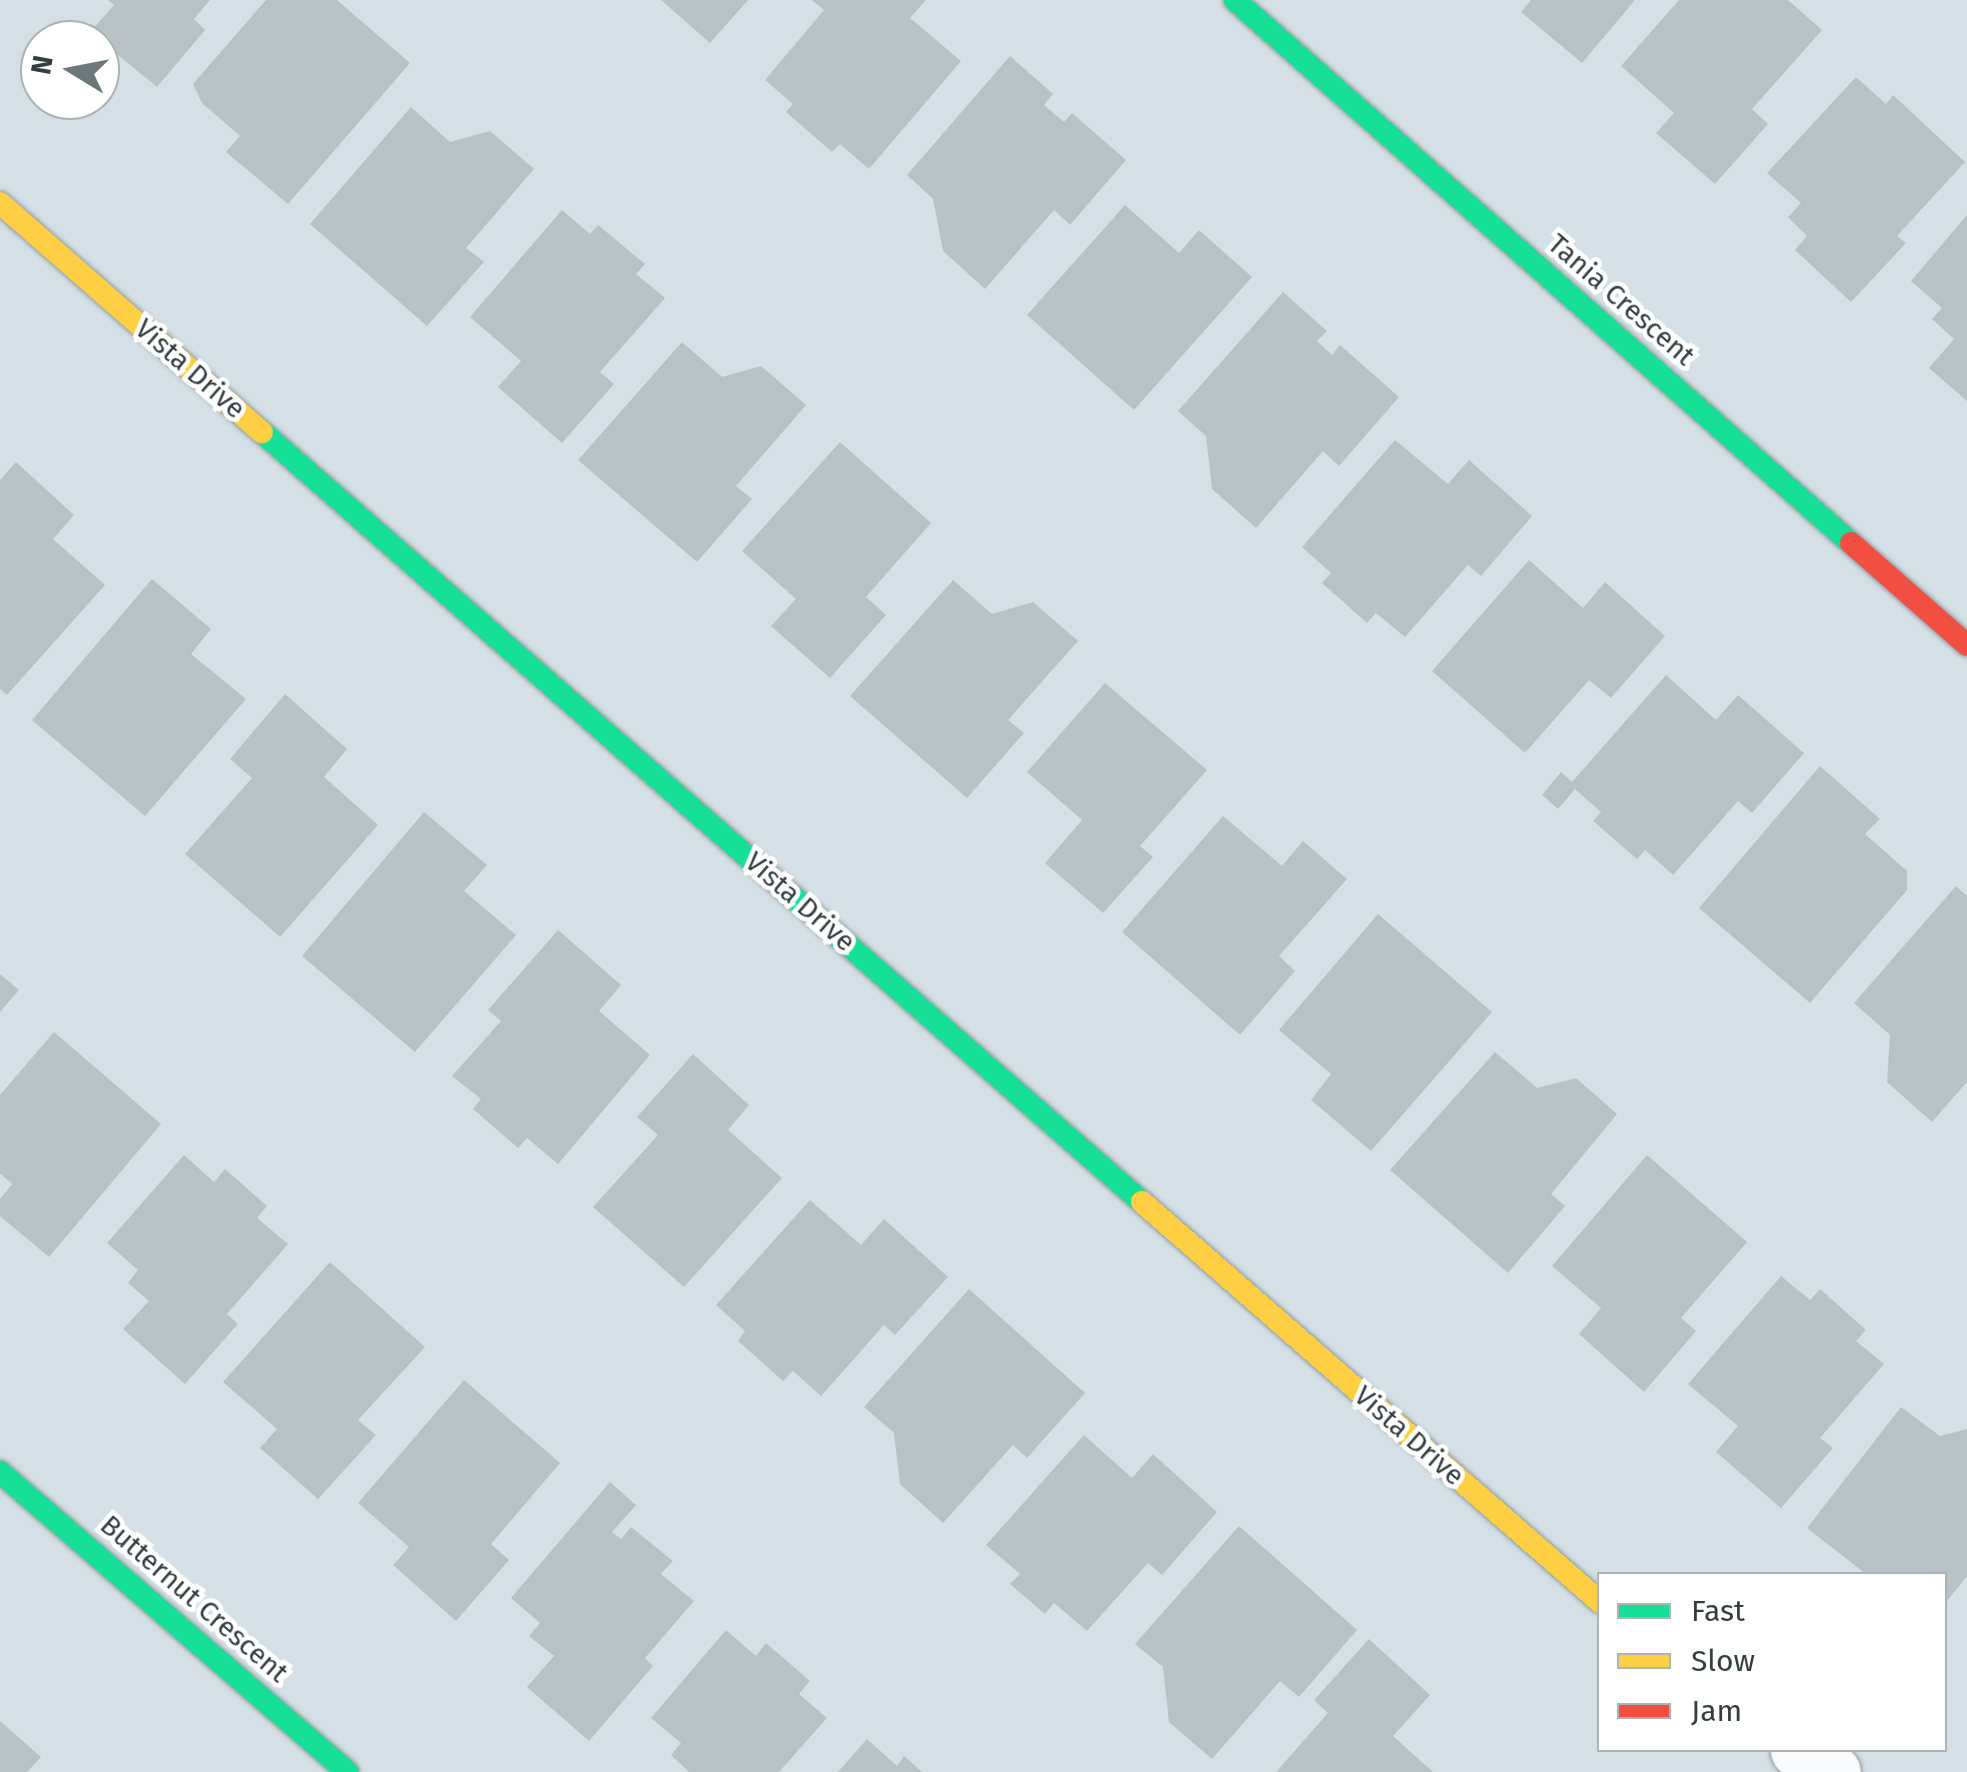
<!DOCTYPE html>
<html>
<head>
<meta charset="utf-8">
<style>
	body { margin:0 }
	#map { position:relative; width:1967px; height:1772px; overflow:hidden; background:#d4e0e5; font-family:"Fira Sans",sans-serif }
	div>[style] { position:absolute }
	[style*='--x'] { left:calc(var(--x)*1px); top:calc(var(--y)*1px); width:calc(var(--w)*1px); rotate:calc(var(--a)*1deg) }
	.building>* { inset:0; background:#b8c2c6 }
	.roads { filter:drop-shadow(0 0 2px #939ca0) drop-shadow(0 0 2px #939ca0) }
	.street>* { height:55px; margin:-27.5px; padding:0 27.5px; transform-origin:27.5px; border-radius:27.5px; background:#f9fafb }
	.fast>* { height:22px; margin:-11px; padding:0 11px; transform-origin:11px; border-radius:11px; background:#16e098 }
	.slow>* { height:22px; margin:-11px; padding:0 11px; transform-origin:11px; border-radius:11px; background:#ffcf43 }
	.jam>* { height:22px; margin:-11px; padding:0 11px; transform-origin:11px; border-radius:11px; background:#f24e42 }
	span { translate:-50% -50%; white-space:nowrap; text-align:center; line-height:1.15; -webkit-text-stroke:9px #fff; paint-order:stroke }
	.street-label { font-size:28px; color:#343e41 }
	.legend { position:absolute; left:1597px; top:1572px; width:350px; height:180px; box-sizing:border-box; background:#fff; border:2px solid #aeb2b3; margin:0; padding:12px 18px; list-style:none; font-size:30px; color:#343e41 }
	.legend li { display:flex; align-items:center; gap:20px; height:50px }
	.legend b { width:50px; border:2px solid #aeb2b3 }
	.north { position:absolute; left:20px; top:20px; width:100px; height:100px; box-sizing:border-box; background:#fff; border:2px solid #aeb2b3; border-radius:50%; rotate:280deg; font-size:28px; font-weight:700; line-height:40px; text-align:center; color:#343e41 }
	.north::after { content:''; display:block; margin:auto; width:35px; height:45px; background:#6c777a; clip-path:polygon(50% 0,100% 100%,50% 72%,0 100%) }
</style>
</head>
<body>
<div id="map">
	<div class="building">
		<div style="clip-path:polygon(108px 0,210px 0,194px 19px,205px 30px,157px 87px,90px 32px,114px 5px)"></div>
		<div style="clip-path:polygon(266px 0,337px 0,410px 63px,288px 204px,226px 152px,240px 136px,202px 103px,193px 84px)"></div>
		<div style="clip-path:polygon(661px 0,748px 0,710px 43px)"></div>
		<div style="clip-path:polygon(812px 0,926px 0,910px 18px,961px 61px,869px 169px,840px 144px,832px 152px,786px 112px,793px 104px,765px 80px,824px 10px)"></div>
		<div style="clip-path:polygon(1531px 0,1635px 0,1582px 63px,1521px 12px)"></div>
		<div style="clip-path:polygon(1679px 0,1788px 0,1822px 30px,1752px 109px,1768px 124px,1715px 184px,1656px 133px,1674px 113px,1621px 66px)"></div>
		<div style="clip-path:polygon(1010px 56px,1053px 94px,1044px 105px,1064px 122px,1072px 113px,1126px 160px,1070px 225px,1054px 210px,985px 289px,943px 251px,933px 199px,907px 175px)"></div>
		<div style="clip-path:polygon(1856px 77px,1886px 104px,1893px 95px,1965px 162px,1897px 236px,1906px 243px,1851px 302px,1795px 250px,1807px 236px,1788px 217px,1801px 203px,1767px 173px)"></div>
		<div style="clip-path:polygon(411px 107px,450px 142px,490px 131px,534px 169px,466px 248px,484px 262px,427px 326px,310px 224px)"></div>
		<div style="clip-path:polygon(1125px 205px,1179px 253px,1199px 230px,1252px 277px,1134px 410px,1027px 315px)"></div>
		<div style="clip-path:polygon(562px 210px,590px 234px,598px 225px,645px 264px,636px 274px,665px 298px,600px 372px,614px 384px,562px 443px,498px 387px,521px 361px,470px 317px)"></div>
		<div style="clip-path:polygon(1967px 215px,1967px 401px,1929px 368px,1954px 339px,1932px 319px,1942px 308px,1911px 281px)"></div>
		<div style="clip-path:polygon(1283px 292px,1327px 331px,1317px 341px,1332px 355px,1340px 345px,1399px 397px,1339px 466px,1323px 451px,1256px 528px,1212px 489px,1206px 436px,1178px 411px)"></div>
		<div style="clip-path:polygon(682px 342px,722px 377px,761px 366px,806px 405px,736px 486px,752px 499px,697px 562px,578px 460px)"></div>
		<div style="clip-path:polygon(1395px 440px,1448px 484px,1469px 460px,1532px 516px,1481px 576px,1468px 565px,1405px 637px,1376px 613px,1367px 623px,1322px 583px,1331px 573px,1302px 547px)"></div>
		<div style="clip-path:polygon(840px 442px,931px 523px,866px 597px,886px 615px,830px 678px,771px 626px,796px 599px,742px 551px)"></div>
		<div style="clip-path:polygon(16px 462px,74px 515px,53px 539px,105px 585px,7px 695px,0 689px,0 480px)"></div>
		<div style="clip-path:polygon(1529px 560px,1583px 608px,1605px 582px,1665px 636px,1611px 698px,1589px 680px,1525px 753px,1432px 671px)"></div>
		<div style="clip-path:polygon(152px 579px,211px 629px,191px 654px,246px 699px,145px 816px,32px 720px)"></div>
		<div style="clip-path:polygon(953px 580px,992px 614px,1033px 602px,1078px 641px,1008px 720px,1024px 733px,967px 798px,850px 696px)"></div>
		<div style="clip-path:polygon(1666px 675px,1716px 720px,1738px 695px,1804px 753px,1752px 813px,1738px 801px,1673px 875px,1645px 850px,1637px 859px,1593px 821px,1601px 812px,1575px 789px,1558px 809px,1542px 795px,1561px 772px,1572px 782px)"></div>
		<div style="clip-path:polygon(1105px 683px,1207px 770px,1140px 846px,1153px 857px,1103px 913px,1045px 863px,1082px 820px,1027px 772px)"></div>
		<div style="clip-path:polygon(285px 694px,347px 749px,324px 777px,378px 825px,280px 937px,185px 854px,252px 778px,230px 759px)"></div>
		<div style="clip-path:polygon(1820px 766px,1880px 819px,1865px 834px,1907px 871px,1907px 890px,1810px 1003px,1699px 908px)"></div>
		<div style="clip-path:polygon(424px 812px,487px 865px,464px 891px,516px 935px,415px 1052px,302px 956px)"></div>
		<div style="clip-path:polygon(1223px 816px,1282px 866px,1303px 841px,1347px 879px,1279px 956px,1295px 971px,1240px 1035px,1122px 932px)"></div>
		<div style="clip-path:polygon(1956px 886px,1967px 896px,1967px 1082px,1932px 1122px,1887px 1082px,1890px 1035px,1854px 1003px)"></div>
		<div style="clip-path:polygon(1378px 914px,1492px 1012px,1371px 1151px,1311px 1100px,1331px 1074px,1279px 1030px)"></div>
		<div style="clip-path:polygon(558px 930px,621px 985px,599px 1011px,650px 1055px,558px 1164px,527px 1138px,518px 1148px,473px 1109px,481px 1099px,452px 1076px,501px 1021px,488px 1010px)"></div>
		<div style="clip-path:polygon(0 974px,19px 990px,0 1012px)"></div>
		<div style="clip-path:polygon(54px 1032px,161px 1124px,49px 1257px,0 1216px,0 1199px,12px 1184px,0 1173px,0 1095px)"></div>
		<div style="clip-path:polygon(1495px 1052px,1537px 1088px,1576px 1078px,1617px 1114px,1551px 1194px,1565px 1206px,1508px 1273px,1390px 1170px)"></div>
		<div style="clip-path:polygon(693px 1054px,749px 1105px,728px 1130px,782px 1178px,684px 1287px,593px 1207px,658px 1135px,637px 1117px)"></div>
		<div style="clip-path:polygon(184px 1155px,214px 1182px,225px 1169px,267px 1206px,257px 1218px,288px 1244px,227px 1314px,238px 1324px,185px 1384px,123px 1329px,149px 1301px,128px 1283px,138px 1270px,107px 1243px)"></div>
		<div style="clip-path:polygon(1647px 1155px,1747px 1242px,1681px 1318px,1696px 1331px,1644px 1392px,1579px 1334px,1601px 1308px,1552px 1266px)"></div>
		<div style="clip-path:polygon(810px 1200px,861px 1245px,884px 1219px,948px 1277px,895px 1335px,884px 1325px,821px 1396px,793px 1371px,783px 1381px,738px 1341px,745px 1331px,716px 1305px)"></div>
		<div style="clip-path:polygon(330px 1262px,425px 1347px,358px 1420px,376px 1435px,318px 1499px,260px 1448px,277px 1429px,223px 1382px)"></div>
		<div style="clip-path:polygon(1781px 1276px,1810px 1300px,1820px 1289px,1866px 1330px,1856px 1341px,1884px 1364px,1820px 1438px,1833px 1448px,1781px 1508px,1716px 1452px,1738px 1426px,1688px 1384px)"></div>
		<div style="clip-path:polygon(969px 1289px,1085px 1393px,1027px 1458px,1013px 1445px,943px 1523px,900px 1484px,894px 1433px,864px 1407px)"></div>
		<div style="clip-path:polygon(464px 1380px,560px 1463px,491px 1544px,509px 1560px,456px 1621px,393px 1565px,409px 1547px,358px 1503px)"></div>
		<div style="clip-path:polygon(1901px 1407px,1940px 1436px,1967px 1429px,1967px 1576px,1944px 1605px,1944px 1574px,1866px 1574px,1807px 1528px)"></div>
		<div style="clip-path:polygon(1084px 1435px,1132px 1478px,1153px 1454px,1217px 1512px,1162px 1575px,1148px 1563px,1087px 1631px,1054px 1603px,1045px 1614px,1010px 1584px,1020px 1574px,986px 1545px)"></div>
		<div style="clip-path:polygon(610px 1482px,636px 1505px,612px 1532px,621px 1539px,631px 1527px,673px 1561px,661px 1574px,694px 1601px,645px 1658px,653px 1666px,589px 1741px,527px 1687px,554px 1656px,529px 1636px,540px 1623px,511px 1598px)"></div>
		<div style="clip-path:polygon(1239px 1526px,1357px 1630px,1299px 1697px,1280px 1681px,1212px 1759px,1169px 1722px,1163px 1667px,1135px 1644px)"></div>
		<div style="clip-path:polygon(726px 1630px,756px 1656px,766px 1643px,810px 1681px,799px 1694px,827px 1718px,779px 1772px,689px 1772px,671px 1755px,681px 1743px,651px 1718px)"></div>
		<div style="clip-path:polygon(1369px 1639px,1430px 1695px,1393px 1736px,1433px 1772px,1276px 1772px,1328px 1713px,1314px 1700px)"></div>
		<div style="clip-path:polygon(0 1721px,41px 1757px,27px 1772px,0 1772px)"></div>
		<div style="clip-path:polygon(867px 1739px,897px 1766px,904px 1756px,922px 1772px,838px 1772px)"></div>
	</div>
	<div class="roads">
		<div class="street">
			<div style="--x:1798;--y:1750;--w:41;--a:32.2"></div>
		</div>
		<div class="fast">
			<div style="--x:1235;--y:0;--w:821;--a:41.4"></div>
			<div style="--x:262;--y:432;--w:1169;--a:41.19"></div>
			<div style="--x:0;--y:1472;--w:459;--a:40.8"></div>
		</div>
		<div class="slow">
			<div style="--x:0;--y:203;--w:348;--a:41.2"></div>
			<div style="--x:1142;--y:1202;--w:608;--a:41.13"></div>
		</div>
		<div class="jam">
			<div style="--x:1851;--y:543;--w:154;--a:41.3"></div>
		</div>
	</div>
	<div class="street-label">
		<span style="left:1621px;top:300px;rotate:41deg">Tania Crescent</span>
		<span style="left:190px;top:369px;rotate:41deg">Vista Drive</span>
		<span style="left:800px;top:902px;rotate:41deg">Vista Drive</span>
		<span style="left:1409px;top:1436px;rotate:41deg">Vista Drive</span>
		<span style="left:194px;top:1599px;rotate:41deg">Butternut Crescent</span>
	</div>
	<ul class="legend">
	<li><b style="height:12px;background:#16e098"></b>Fast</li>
	<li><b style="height:12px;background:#ffcf43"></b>Slow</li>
	<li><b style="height:12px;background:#f24e42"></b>Jam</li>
	</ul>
	<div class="north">N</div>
</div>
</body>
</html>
